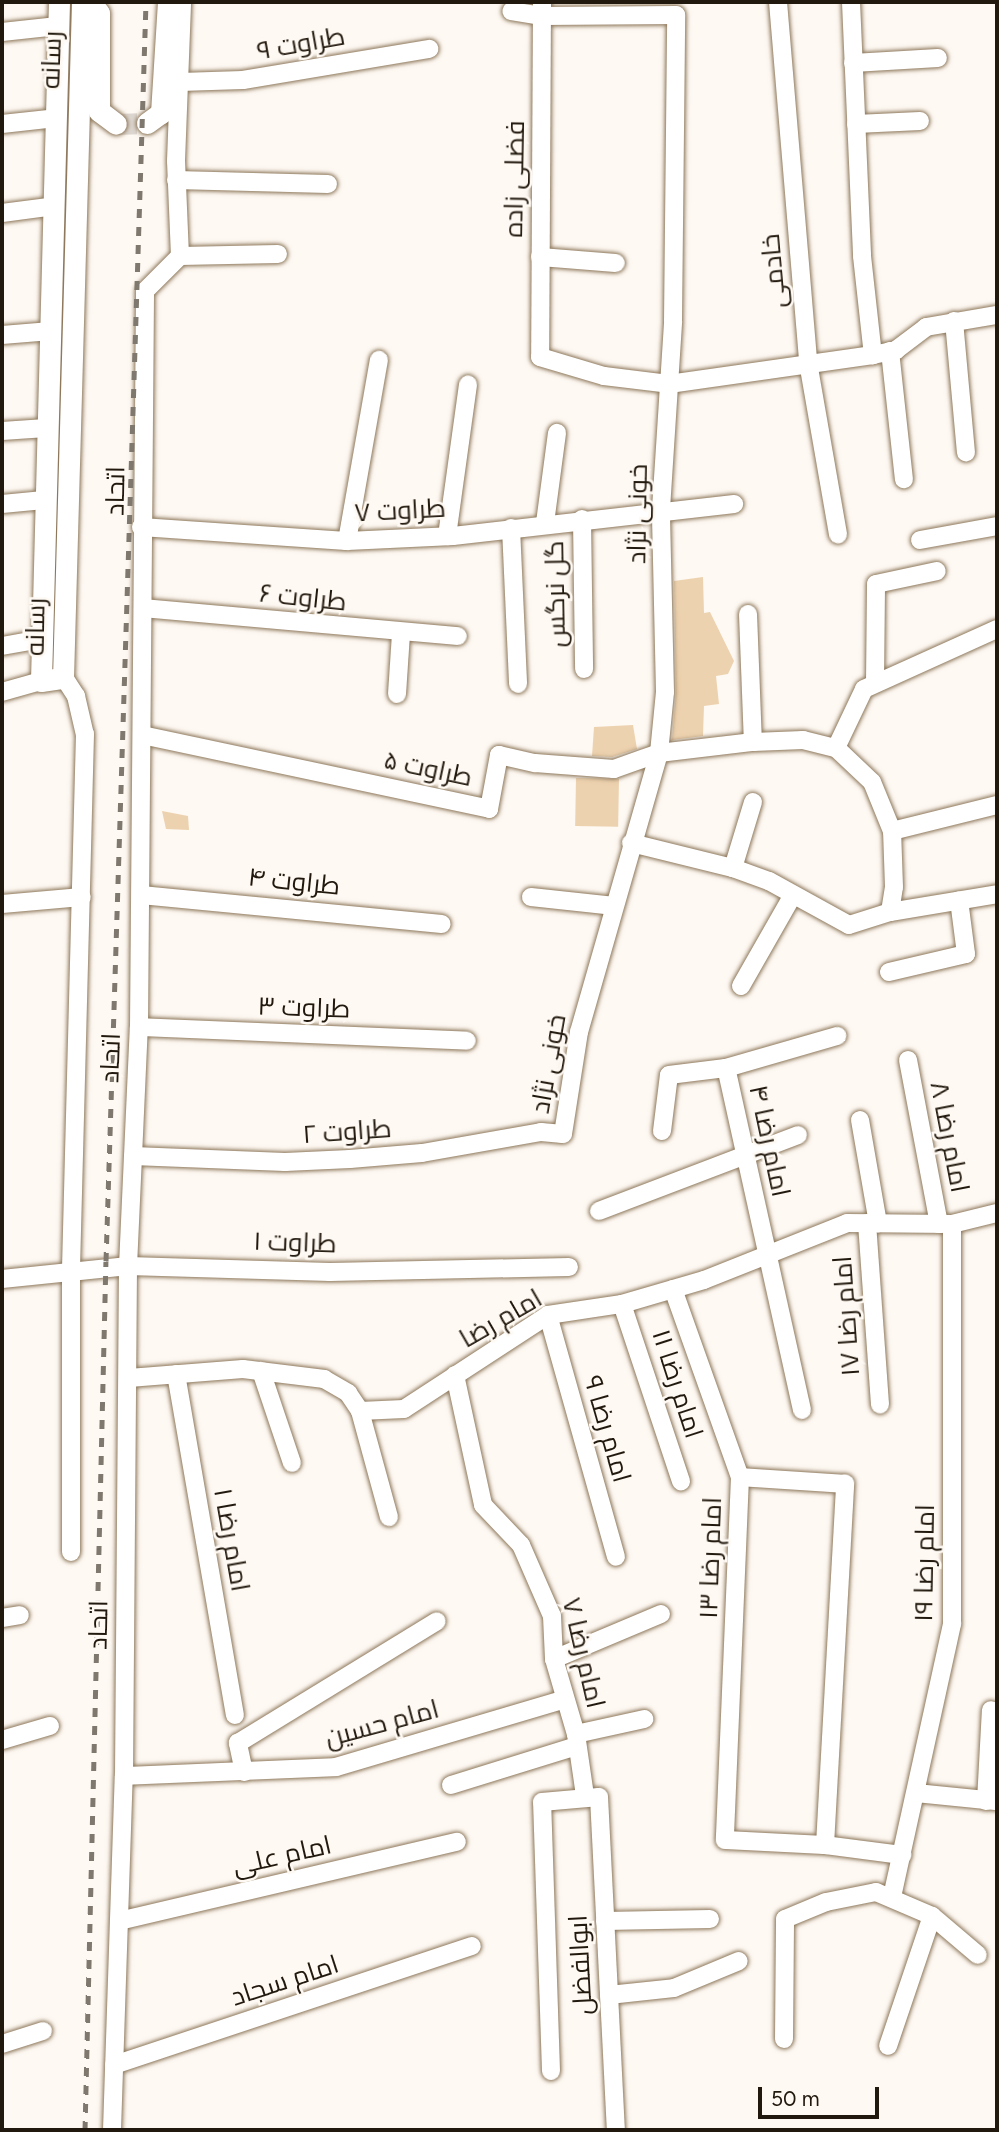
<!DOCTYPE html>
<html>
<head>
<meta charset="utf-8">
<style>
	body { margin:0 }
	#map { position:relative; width:999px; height:2132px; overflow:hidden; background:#fef9f3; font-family:Figtree,Cairo,sans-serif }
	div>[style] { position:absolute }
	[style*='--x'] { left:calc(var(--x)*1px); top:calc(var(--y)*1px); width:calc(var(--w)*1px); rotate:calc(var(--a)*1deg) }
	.building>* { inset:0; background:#edd2af; transform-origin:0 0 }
	.tertiary-tunnel>* { height:21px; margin-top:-10.5px; transform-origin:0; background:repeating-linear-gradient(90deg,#ddd7d1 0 21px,transparent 0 31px) }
	.roads { filter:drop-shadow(0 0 2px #8d775a) drop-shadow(0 0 2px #8d775a) }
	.minor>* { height:18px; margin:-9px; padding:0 9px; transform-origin:9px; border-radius:9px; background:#fff }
	.tertiary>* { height:21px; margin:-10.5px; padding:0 10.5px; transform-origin:10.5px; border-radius:10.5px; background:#fff }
	.rail>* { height:5px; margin-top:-2.5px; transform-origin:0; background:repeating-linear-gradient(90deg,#7f786f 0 9px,transparent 0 18px) }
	span { translate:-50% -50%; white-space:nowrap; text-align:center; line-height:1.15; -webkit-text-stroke:5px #fef9f3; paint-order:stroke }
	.street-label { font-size:26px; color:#22190e }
	.frame { position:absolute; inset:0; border:4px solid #22190e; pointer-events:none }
	.scale { position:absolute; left:758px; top:2087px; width:121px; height:32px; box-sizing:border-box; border:4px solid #22190e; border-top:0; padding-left:9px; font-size:21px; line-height:24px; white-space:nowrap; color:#22190e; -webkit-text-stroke:5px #fef9f3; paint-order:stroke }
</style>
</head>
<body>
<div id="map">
	<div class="building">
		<div style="clip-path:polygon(703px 577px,704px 613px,710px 612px,734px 661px,728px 674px,716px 676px,719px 704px,704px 706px,703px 736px,672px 740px,676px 692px,674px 581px)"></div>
		<div style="clip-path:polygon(633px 725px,637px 749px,612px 757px,592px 756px,594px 727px)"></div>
		<div style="left:576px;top:778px;width:43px;height:48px;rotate:1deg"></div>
		<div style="clip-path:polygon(162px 811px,188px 816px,189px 830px,166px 829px)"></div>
	</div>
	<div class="tertiary-tunnel">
		<div style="--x:116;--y:124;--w:31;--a:-2"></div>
	</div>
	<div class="roads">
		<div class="minor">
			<div style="--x:542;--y:2;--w:355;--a:90.3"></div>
			<div style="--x:540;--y:357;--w:67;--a:16.5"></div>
			<div style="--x:604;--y:376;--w:65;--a:7"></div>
			<div style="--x:669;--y:384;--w:206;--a:-8.1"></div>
			<div style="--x:873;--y:355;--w:24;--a:-12"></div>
			<div style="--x:896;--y:350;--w:38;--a:-37"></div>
			<div style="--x:926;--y:327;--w:72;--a:-9.6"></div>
			<div style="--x:778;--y:2;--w:367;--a:85.2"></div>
			<div style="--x:809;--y:368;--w:169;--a:80.1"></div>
			<div style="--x:851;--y:2;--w:254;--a:87.5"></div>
			<div style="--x:862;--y:256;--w:100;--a:83.7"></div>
			<div style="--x:2;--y:32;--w:56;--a:-6.1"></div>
			<div style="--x:853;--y:63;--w:85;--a:-3.4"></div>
			<div style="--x:180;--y:82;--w:63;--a:-1.8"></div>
			<div style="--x:243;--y:80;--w:189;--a:-9.5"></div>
			<div style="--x:2;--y:124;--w:54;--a:-6.3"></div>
			<div style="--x:856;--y:124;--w:64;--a:-2.7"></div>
			<div style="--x:176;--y:180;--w:152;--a:1.5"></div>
			<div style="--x:2;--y:213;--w:53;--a:-7.5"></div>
			<div style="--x:180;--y:256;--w:98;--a:-1.2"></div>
			<div style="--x:540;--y:257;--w:76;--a:4.5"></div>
			<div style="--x:954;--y:321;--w:132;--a:84.8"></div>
			<div style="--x:2;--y:335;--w:49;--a:-4.7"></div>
			<div style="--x:890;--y:351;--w:129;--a:83.8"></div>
			<div style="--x:2;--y:431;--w:44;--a:-3.9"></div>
			<div style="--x:2;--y:504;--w:42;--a:-5.4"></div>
			<div style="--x:582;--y:519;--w:150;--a:89.2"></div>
			<div style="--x:545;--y:523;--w:91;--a:-82.4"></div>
			<div style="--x:141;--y:527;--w:206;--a:3.9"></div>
			<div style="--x:347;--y:541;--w:106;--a:-2.7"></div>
			<div style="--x:453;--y:536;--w:283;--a:-6.5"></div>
			<div style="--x:511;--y:528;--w:156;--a:87.4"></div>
			<div style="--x:447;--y:536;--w:153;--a:-82.1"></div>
			<div style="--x:920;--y:540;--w:78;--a:-10.3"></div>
			<div style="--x:347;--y:541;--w:184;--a:-80"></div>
			<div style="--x:143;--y:608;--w:316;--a:5.1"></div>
			<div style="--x:748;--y:614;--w:128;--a:87.8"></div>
			<div style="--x:2;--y:646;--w:39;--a:-10"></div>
			<div style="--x:63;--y:676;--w:24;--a:57"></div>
			<div style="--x:76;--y:696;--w:39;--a:77"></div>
			<div style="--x:85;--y:734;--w:536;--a:91.5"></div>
			<div style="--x:71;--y:1270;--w:282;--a:90"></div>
			<div style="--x:875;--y:683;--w:99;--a:-89.4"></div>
			<div style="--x:876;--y:584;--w:62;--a:-12"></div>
			<div style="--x:2;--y:692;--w:41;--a:-15.8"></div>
			<div style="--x:397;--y:694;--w:60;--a:-86.2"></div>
			<div style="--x:142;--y:735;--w:355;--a:12"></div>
			<div style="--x:489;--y:809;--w:55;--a:-79.5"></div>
			<div style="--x:499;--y:755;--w:37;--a:13"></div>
			<div style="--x:535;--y:763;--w:79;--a:4.3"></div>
			<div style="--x:614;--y:769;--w:48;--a:-19.6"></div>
			<div style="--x:659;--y:753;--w:95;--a:-6.7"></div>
			<div style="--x:753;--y:742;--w:50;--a:-2.3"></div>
			<div style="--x:803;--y:740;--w:34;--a:14"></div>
			<div style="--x:836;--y:748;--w:65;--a:-64.6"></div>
			<div style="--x:864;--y:689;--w:146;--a:-24.3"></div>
			<div style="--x:753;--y:802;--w:69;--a:106.9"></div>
			<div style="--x:733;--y:868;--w:38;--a:20"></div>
			<div style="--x:769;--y:881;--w:91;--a:28.8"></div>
			<div style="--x:849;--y:925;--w:43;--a:-17.6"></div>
			<div style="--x:890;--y:912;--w:25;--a:-81"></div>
			<div style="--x:894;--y:887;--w:56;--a:-92"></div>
			<div style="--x:892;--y:831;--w:53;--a:-112.2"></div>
			<div style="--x:872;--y:782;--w:50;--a:-136.6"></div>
			<div style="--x:892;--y:831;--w:108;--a:-13.9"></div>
			<div style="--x:631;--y:843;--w:105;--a:13.8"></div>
			<div style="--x:141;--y:895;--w:302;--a:5.5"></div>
			<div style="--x:531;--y:897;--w:84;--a:6.1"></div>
			<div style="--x:2;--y:904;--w:80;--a:-5"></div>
			<div style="--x:890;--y:912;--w:109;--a:-9.5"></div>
			<div style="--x:889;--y:972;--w:79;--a:-13.2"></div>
			<div style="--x:966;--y:954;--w:54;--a:-97.4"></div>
			<div style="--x:741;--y:986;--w:105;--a:-60.3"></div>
			<div style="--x:139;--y:1027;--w:328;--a:2.4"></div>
			<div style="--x:908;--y:1060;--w:167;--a:79.3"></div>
			<div style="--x:860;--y:1120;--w:105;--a:80.1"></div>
			<div style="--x:662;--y:1131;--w:56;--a:-82.9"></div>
			<div style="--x:669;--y:1075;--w:57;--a:-7"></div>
			<div style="--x:133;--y:1156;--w:152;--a:2.3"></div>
			<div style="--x:285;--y:1162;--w:65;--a:-2.6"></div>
			<div style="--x:350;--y:1159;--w:72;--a:-4.8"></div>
			<div style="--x:422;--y:1153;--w:121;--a:-10"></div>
			<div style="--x:541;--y:1132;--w:22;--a:5"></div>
			<div style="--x:563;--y:1134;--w:103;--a:-81.1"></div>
			<div style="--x:579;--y:1032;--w:290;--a:-74"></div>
			<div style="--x:659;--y:753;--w:61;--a:-84.4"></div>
			<div style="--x:665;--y:692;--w:183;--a:-91.3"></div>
			<div style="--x:661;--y:509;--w:188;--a:-86.3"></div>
			<div style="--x:673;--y:321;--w:306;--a:-89.4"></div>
			<div style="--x:676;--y:15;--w:134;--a:179.6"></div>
			<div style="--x:542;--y:16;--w:31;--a:-171"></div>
			<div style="--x:599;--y:1211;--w:213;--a:-20.9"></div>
			<div style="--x:867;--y:1223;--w:182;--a:85.9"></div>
			<div style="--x:2;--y:1279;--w:127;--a:-5.9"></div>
			<div style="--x:128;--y:1266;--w:202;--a:1.7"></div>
			<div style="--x:330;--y:1272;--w:239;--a:-1.2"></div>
			<div style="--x:673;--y:1289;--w:200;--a:70.4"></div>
			<div style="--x:740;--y:1477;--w:363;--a:92.4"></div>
			<div style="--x:725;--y:1840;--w:100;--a:2.9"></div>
			<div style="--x:825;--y:1845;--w:362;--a:-86.8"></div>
			<div style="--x:845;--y:1484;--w:105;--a:-176.2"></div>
			<div style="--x:622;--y:1304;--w:187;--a:71.6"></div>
			<div style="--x:548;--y:1315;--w:251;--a:74.3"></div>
			<div style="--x:261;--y:1371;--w:97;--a:71.4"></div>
			<div style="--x:176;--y:1374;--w:346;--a:80.2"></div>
			<div style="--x:455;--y:1375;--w:133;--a:77.8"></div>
			<div style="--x:483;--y:1505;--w:55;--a:46.5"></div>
			<div style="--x:521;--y:1545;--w:77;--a:66.4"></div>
			<div style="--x:552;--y:1616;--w:43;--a:87.3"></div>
			<div style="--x:554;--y:1659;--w:78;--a:73.7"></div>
			<div style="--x:576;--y:1734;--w:63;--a:81.7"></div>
			<div style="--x:129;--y:1378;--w:114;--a:-4.5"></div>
			<div style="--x:243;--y:1369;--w:82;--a:7"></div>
			<div style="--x:324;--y:1379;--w:28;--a:30"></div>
			<div style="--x:348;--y:1393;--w:22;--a:56"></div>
			<div style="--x:360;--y:1411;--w:44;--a:-2.6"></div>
			<div style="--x:404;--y:1409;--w:172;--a:-33.1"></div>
			<div style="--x:548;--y:1315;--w:75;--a:-8.5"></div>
			<div style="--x:622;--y:1304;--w:85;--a:-16.3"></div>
			<div style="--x:704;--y:1280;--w:154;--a:-21.7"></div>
			<div style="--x:847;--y:1223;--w:105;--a:0.5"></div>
			<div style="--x:952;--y:1224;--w:46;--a:-13.7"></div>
			<div style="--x:802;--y:1410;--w:350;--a:-102.5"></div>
			<div style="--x:726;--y:1068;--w:116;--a:-16.1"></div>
			<div style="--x:360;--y:1411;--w:110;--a:74.7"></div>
			<div style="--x:2;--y:1618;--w:18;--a:-9"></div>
			<div style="--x:554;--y:1659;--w:116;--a:-22.8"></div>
			<div style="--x:576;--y:1734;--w:70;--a:-12.4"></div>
			<div style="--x:2;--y:1740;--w:50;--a:-16.3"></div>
			<div style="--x:244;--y:1772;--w:30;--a:-102"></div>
			<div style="--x:238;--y:1743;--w:233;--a:-31.5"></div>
			<div style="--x:124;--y:1776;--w:212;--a:-2.4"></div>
			<div style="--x:336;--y:1767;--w:239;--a:-16.5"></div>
			<div style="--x:451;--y:1785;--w:132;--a:-17.2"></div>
			<div style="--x:916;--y:1793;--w:80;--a:5.7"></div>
			<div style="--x:986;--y:1801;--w:91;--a:-86.9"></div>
			<div style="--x:825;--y:1845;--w:78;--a:7.4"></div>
			<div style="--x:892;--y:1897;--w:280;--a:-77.6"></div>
			<div style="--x:952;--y:1624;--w:400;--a:-90"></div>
			<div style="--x:932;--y:1916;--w:60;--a:40.3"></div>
			<div style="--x:119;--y:1921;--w:347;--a:-13.2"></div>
			<div style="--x:605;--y:1921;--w:105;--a:-1.1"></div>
			<div style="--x:609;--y:1995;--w:65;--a:-6.1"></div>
			<div style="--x:674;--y:1988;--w:70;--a:-22.6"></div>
			<div style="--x:784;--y:2039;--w:120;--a:-89.5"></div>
			<div style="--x:785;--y:1919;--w:44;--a:-22.5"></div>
			<div style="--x:826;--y:1902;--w:51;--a:-11.3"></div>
			<div style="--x:876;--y:1892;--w:61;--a:23.2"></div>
			<div style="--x:932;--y:1916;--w:137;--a:108.7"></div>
			<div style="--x:2;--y:2044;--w:43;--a:-17.6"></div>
			<div style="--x:114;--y:2065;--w:377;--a:-18.4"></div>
			<div style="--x:551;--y:2071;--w:269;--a:-91.9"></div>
			<div style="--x:542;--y:1802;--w:57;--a:-5"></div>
			<div style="--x:599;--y:1797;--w:333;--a:87.1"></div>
			<div style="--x:112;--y:2130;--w:354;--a:-88.1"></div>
			<div style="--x:124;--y:1776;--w:510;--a:-89.55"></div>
			<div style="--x:128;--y:1266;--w:239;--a:-87.4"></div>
			<div style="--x:139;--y:1027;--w:736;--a:-89.53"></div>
			<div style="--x:145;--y:291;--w:49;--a:-45"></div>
			<div style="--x:180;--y:256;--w:95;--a:-92.4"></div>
			<div style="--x:176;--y:161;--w:159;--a:-87.8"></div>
		</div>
		<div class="tertiary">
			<div style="--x:59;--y:2;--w:679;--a:91.52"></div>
			<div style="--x:41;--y:681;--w:22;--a:-8"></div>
			<div style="--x:63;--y:678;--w:676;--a:-88.39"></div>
			<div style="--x:91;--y:2;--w:14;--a:54"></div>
			<div style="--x:99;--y:13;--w:98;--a:90"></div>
			<div style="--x:99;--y:111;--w:21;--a:37"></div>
			<div style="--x:147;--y:123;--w:17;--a:-36"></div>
			<div style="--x:161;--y:113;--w:111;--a:-86.4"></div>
		</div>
	</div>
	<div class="rail">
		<div style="--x:85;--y:2130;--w:869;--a:-88.62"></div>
		<div style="--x:106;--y:1261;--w:1260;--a:-88.18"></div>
	</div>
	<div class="street-label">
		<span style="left:301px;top:44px;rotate:-10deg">طراوت ۹</span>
		<span style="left:52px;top:60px;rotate:-88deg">رسانه</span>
		<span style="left:515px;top:179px;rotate:-89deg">فضلی زاده</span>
		<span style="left:774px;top:271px;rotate:-95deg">خادمی</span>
		<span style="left:116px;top:491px;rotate:-89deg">اتحاد</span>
		<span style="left:400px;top:511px;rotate:-3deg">طراوت ۷</span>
		<span style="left:638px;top:514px;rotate:-89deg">خونی نژاد</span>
		<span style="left:556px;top:594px;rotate:-91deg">گل نرگس</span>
		<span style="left:303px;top:598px;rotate:6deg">طراوت ۶</span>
		<span style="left:36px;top:627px;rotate:-89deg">رسانه</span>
		<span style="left:428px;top:769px;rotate:12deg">طراوت ۵</span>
		<span style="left:294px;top:882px;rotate:6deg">طراوت ۴</span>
		<span style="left:304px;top:1008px;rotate:2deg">طراوت ۳</span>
		<span style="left:111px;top:1058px;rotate:-88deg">اتحاد</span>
		<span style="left:549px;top:1064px;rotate:-80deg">خونی نژاد</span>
		<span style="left:347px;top:1132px;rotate:-4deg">طراوت ۲</span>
		<span style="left:949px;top:1137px;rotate:79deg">امام رضا ۸</span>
		<span style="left:769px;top:1141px;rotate:78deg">امام رضا ۴</span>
		<span style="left:295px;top:1243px;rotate:2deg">طراوت ۱</span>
		<span style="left:847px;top:1316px;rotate:-94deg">امام رضا ۱۷</span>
		<span style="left:501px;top:1319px;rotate:-30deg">امام رضا</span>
		<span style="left:677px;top:1384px;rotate:72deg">امام رضا ۱۱</span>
		<span style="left:607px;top:1429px;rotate:74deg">امام رضا ۹</span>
		<span style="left:231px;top:1540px;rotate:80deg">امام رضا ۱</span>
		<span style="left:711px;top:1558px;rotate:-88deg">امام رضا ۱۳</span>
		<span style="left:925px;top:1563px;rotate:-89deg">امام رضا ۱۹</span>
		<span style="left:99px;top:1625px;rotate:-89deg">اتحاد</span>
		<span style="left:583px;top:1653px;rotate:77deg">امام رضا ۷</span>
		<span style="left:382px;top:1724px;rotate:-15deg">امام حسین</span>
		<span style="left:282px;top:1856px;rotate:-13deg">امام علی</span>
		<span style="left:581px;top:1965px;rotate:-93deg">ابوالفضل</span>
		<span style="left:285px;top:1981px;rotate:-18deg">امام سجاد</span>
	</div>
	<div class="frame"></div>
	<div class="scale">50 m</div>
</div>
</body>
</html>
